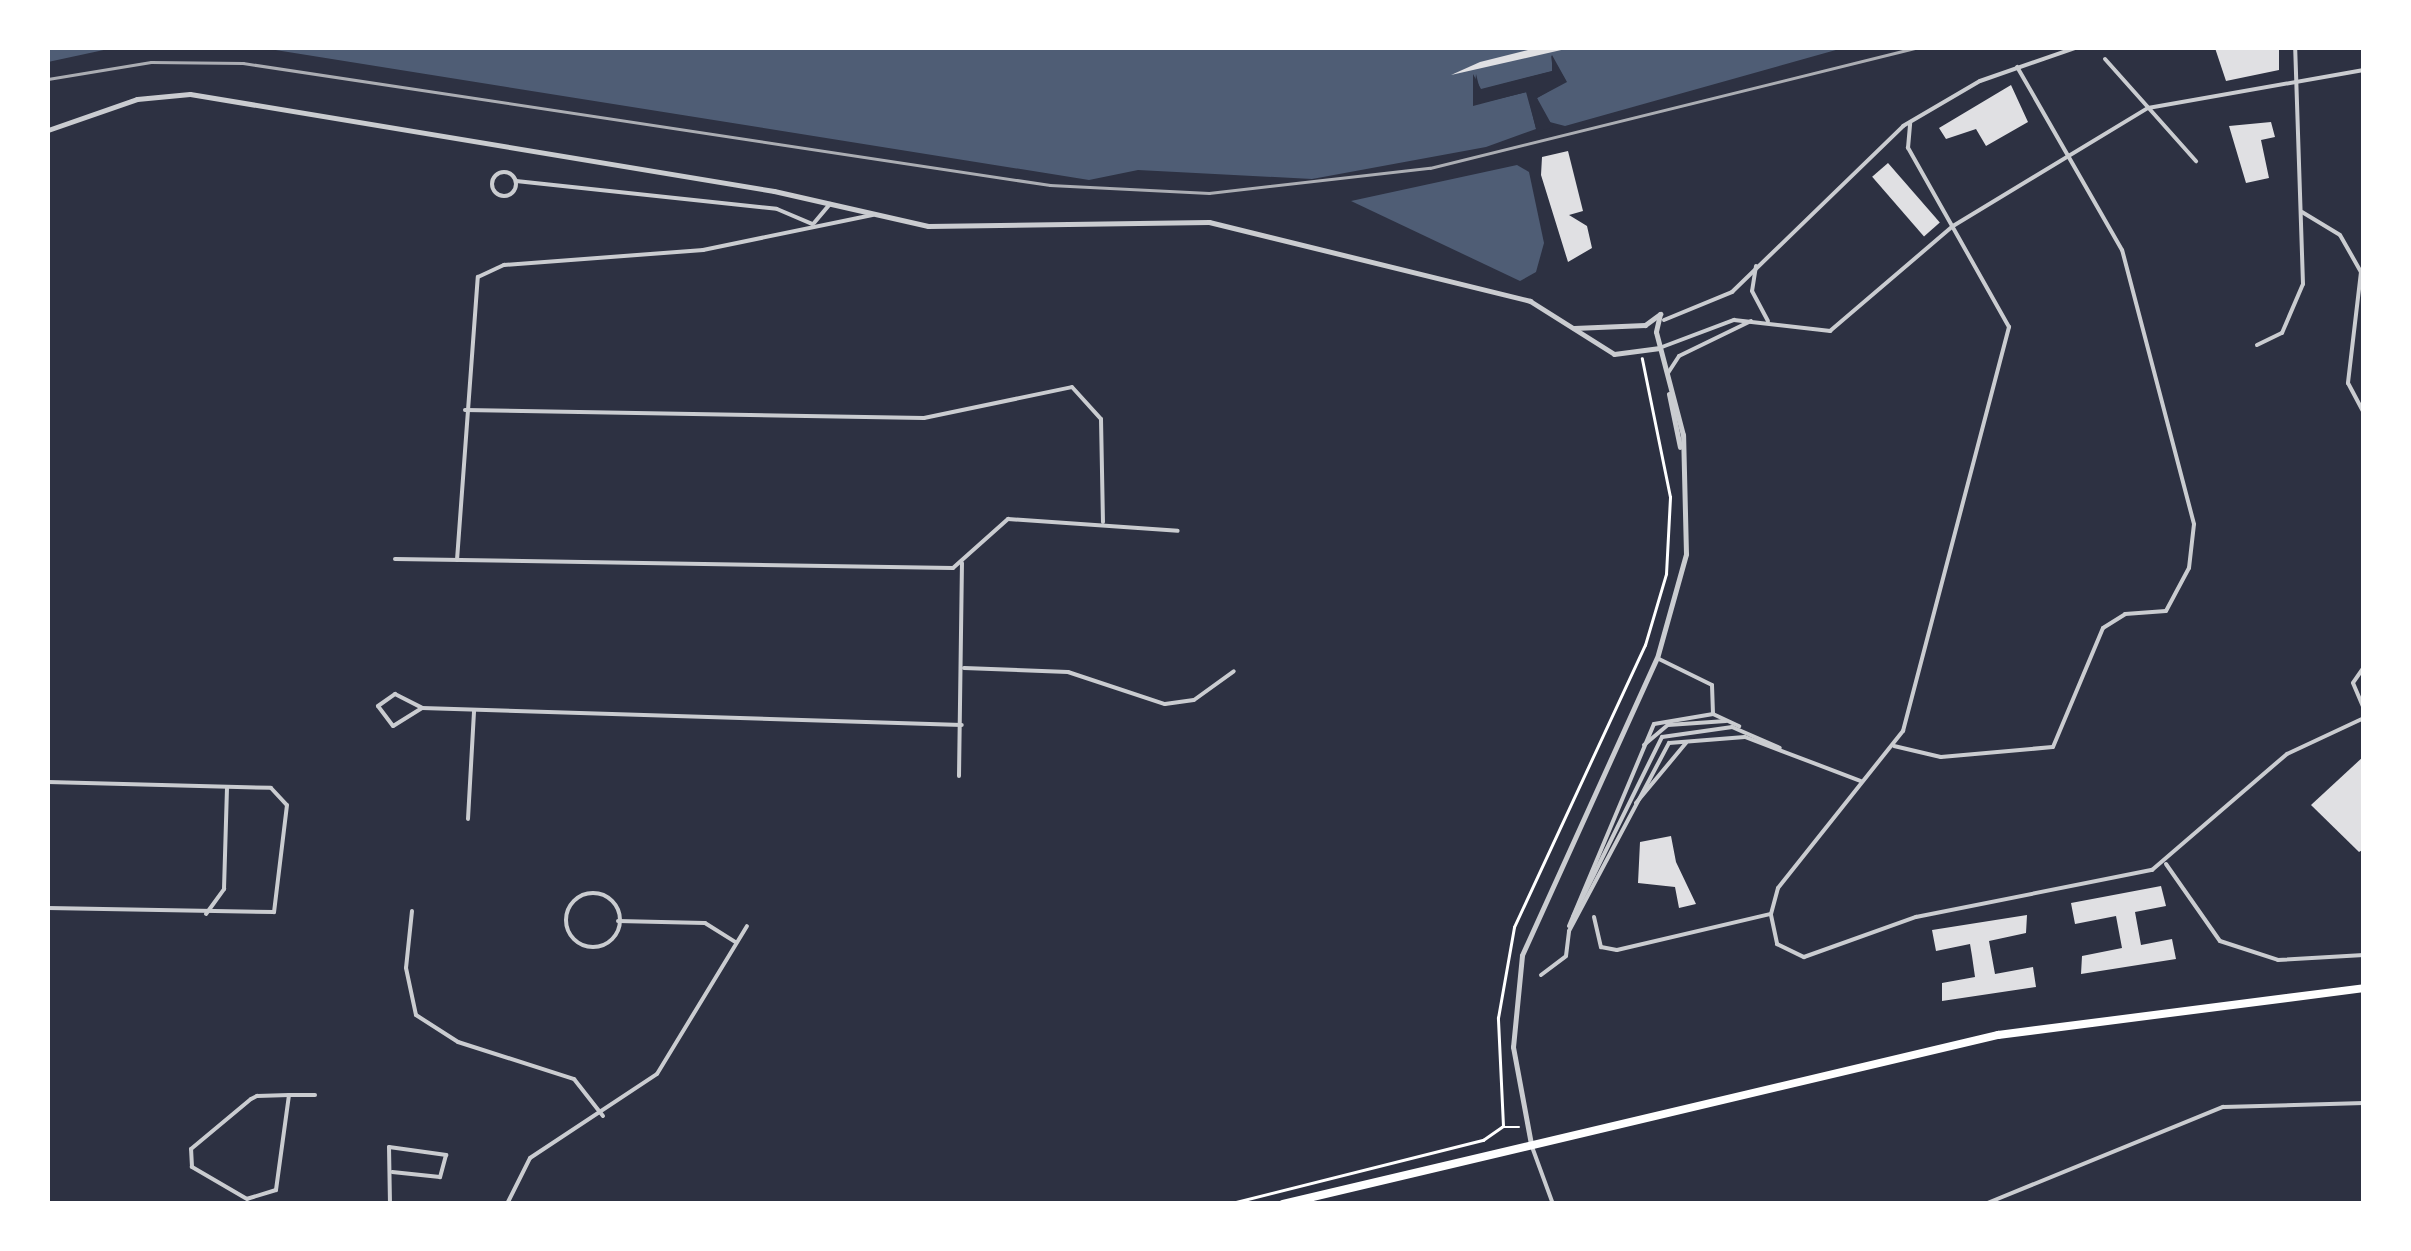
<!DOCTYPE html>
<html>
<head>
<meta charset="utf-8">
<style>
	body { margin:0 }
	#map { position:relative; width:2411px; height:1251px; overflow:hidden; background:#2d3142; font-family:"Golos Text",sans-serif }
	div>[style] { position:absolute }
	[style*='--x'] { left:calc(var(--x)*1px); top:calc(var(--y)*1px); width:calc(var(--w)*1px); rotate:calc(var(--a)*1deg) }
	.water>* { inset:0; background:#4f5d75 }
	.pier>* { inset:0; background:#2d3142 }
	.building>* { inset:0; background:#e0e0e3; transform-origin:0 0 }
	.path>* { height:2.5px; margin:-1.25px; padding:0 1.25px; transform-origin:1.25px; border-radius:1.25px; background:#fff }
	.minor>* { height:4px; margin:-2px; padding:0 2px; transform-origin:2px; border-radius:2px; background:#caccd0 }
	.minor>.ring { margin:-2px; padding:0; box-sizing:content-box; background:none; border:4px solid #caccd0; border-radius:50% }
	.tertiary>* { height:5px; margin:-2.5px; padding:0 2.5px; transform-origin:2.5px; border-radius:2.5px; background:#caccd0 }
	.trunk>* { height:8px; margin:-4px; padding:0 4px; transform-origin:4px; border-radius:4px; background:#fff }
	.rail>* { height:2.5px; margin:-1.25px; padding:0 1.25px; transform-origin:1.25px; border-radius:1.25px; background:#abadb3 }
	span { translate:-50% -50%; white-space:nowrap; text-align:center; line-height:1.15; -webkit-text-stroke:10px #fff; paint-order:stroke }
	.frame { position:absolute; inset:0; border:50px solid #fff; pointer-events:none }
</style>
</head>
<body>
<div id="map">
	<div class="water">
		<div style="clip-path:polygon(48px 48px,113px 48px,48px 62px)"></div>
		<div style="clip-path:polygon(263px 48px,1843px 48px,1565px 126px,1542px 120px,1537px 98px,1566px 81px,1551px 55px,1553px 71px,1480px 90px,1476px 74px,1473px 105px,1527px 92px,1536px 129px,1486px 147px,1312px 179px,1138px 170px,1089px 180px)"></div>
		<div style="clip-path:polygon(1517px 165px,1529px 172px,1544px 243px,1536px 272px,1520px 281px,1351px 201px)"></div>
	</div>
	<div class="pier">
		<div style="clip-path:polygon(1552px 55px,1567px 82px,1537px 98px,1553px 127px,1537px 132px,1526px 92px,1473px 106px,1473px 74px,1481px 89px,1552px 71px)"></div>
	</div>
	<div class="building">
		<div style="clip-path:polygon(1536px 48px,1570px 48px,1451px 75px,1480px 62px)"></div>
		<div style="clip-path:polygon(2215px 48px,2279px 48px,2279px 70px,2226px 81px)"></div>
		<div style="clip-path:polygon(2011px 85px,2028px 122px,1986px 146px,1976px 129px,1946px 139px,1939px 128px)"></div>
		<div style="clip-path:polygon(2271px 122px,2275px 137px,2261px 140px,2269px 178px,2246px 183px,2229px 126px)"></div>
		<div style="clip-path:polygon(1568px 151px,1583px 211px,1569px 215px,1587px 226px,1592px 248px,1568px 262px,1541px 175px,1542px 157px)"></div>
		<div style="left:1888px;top:163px;width:79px;height:21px;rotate:49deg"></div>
		<div style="clip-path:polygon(2364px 756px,2364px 849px,2359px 852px,2311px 805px)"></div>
		<div style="clip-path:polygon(1671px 836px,1676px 862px,1696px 904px,1679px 908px,1675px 887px,1638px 883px,1640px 842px)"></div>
		<div style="clip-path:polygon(2161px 886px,2166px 906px,2135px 912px,2141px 945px,2172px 939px,2176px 959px,2081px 974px,2082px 956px,2122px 948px,2116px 916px,2075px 924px,2071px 903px)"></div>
		<div style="clip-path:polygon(2027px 915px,2026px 933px,1989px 941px,1995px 974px,2033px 967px,2036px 987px,1942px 1001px,1942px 983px,1975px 977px,1972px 956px,1970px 944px,1936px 951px,1932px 930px)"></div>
	</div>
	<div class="path">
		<div style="--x:1502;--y:1127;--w:17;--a:0"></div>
		<div style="--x:1228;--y:1204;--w:263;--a:-14.1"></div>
		<div style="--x:1483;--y:1140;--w:24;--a:-35"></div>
		<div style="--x:1503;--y:1126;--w:108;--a:-92.7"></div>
		<div style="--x:1498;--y:1018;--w:92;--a:-80"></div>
		<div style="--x:1514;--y:927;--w:311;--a:-65.1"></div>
		<div style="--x:1645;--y:645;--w:74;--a:-73.5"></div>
		<div style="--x:1666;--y:574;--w:77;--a:-87"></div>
		<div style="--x:1670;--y:497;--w:141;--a:-101.5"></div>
	</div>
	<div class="minor">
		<div style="--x:2105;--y:59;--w:137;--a:48.3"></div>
		<div class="ring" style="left:492px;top:172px;width:20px;height:20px"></div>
		<div style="--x:516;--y:181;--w:262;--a:6.1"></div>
		<div style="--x:777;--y:209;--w:38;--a:23"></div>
		<div style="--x:2302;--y:212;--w:44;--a:31.2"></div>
		<div style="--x:2340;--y:235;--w:43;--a:60.4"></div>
		<div style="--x:2361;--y:272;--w:112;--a:96.7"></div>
		<div style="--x:2348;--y:383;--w:34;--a:62"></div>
		<div style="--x:814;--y:223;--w:25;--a:-50"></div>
		<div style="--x:1756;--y:266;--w:25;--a:99"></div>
		<div style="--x:1752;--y:291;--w:34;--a:62"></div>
		<div style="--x:1664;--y:320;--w:74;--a:-22.4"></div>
		<div style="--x:1732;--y:292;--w:238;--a:-44.1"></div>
		<div style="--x:1903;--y:126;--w:89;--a:-30.3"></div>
		<div style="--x:1980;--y:81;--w:101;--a:-19.2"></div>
		<div style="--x:2257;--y:345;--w:28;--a:-26"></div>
		<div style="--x:2282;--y:333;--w:53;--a:-66.8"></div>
		<div style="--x:2303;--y:284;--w:236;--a:-91.9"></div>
		<div style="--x:1662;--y:347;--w:77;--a:-20.6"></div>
		<div style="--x:1734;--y:320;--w:97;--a:6.5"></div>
		<div style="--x:1830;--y:331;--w:162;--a:-40.5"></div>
		<div style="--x:1953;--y:226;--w:228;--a:-31.2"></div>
		<div style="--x:2148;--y:108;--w:219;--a:-10"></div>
		<div style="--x:1668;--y:373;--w:20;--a:-57"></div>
		<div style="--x:1679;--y:356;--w:80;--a:-25.9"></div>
		<div style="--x:465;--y:410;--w:459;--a:1"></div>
		<div style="--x:924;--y:418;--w:151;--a:-11.8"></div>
		<div style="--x:1072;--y:387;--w:43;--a:47.8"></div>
		<div style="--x:1101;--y:419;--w:103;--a:88.9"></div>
		<div style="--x:395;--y:559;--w:558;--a:0.92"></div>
		<div style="--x:953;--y:568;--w:74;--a:-41.7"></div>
		<div style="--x:1008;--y:519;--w:170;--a:4"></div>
		<div style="--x:457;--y:560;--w:284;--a:-85.8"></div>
		<div style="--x:478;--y:277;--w:29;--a:-25"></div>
		<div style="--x:504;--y:265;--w:200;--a:-4.3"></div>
		<div style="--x:703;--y:250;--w:173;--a:-11.7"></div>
		<div style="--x:1659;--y:659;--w:59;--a:26.1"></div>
		<div style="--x:1712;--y:685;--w:29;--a:88"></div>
		<div style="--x:2364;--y:667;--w:19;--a:125"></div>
		<div style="--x:2353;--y:683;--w:28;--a:67"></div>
		<div style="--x:964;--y:668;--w:104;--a:2.2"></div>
		<div style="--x:1068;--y:672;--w:102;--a:18.3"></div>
		<div style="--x:1165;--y:704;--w:29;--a:-8"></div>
		<div style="--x:1194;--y:700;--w:49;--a:-35.9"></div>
		<div style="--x:395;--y:694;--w:30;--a:27"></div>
		<div style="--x:422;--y:708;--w:34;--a:148"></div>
		<div style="--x:393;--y:726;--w:25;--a:-127"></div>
		<div style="--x:378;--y:706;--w:21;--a:-35"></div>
		<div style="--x:422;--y:708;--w:540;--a:1.8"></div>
		<div style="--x:1644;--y:745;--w:31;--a:-40"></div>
		<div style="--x:1668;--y:725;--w:58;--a:-3.9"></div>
		<div style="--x:1894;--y:746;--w:48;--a:13.2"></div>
		<div style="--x:1941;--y:757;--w:112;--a:-5.1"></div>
		<div style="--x:2053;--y:747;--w:129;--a:-67.2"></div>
		<div style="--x:2103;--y:628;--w:26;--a:-32"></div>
		<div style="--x:2125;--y:614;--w:41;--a:-4.2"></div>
		<div style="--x:2166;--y:611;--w:49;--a:-61.9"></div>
		<div style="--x:2189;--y:568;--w:44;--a:-83.5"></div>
		<div style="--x:2194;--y:524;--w:283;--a:-104.7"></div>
		<div style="--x:2122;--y:250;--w:211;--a:-119.8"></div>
		<div style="--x:959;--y:776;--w:213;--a:-89.2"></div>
		<div style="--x:48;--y:782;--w:223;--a:1.5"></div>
		<div style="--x:271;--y:788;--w:23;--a:47"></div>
		<div style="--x:287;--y:805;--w:108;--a:96.9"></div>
		<div style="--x:274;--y:912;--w:226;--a:-179"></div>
		<div style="--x:1636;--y:803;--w:78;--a:-50.2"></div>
		<div style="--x:468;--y:819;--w:108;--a:-86.8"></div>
		<div style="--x:2166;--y:864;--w:94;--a:55"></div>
		<div style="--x:2220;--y:941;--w:61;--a:18.1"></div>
		<div style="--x:2278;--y:960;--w:86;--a:-3.3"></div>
		<div class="ring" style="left:566px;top:893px;width:50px;height:50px"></div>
		<div style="--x:412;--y:911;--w:57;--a:96"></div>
		<div style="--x:406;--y:968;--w:48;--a:78"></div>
		<div style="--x:416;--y:1015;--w:50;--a:32.7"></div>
		<div style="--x:458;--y:1042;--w:122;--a:17.7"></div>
		<div style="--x:574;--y:1079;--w:47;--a:51.9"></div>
		<div style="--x:206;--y:914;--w:31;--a:-54"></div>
		<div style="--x:224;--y:889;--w:102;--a:-88.3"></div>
		<div style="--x:1771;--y:915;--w:30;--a:78"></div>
		<div style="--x:1777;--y:944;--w:30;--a:26"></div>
		<div style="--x:1804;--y:957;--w:119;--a:-19.7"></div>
		<div style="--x:1916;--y:917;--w:241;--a:-11.3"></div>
		<div style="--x:2152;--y:870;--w:178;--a:-40.7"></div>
		<div style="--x:2287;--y:754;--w:85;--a:-25.1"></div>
		<div style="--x:1573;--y:917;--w:201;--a:-63.7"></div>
		<div style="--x:1662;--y:737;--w:71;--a:-8.1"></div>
		<div style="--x:1732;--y:727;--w:52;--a:23.6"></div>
		<div style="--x:1594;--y:917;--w:31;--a:77"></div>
		<div style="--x:1601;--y:947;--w:16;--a:11"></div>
		<div style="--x:1617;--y:950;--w:158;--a:-13.2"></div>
		<div style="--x:1771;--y:914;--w:27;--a:-75"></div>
		<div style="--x:1778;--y:888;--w:201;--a:-51.5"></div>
		<div style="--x:1903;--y:731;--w:418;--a:-75.3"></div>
		<div style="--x:2009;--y:327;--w:206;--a:-119.4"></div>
		<div style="--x:1908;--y:148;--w:25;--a:-85"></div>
		<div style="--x:618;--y:921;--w:87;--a:1.3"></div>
		<div style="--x:705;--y:923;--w:36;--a:32"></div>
		<div style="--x:1569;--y:926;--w:219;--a:-67.2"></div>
		<div style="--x:1654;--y:724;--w:60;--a:-9.6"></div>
		<div style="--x:1713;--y:714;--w:29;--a:25"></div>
		<div style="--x:1541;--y:975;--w:31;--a:-37"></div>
		<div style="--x:1566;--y:956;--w:25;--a:-83"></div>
		<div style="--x:1569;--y:931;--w:213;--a:-62"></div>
		<div style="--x:1669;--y:743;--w:76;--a:-4.5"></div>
		<div style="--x:1745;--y:737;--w:124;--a:20.8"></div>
		<div style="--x:289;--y:1095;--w:96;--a:97.8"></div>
		<div style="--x:276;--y:1190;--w:30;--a:163"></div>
		<div style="--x:247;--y:1199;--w:64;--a:-149.8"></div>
		<div style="--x:192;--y:1167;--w:18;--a:-93"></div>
		<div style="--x:191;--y:1149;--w:78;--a:-39.8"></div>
		<div style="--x:251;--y:1099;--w:7;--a:-27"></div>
		<div style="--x:257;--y:1096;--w:32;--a:-2"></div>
		<div style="--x:289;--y:1095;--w:26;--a:0"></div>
		<div style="--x:1531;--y:1144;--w:64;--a:69.9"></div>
		<div style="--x:390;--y:1204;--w:57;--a:-91"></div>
		<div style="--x:389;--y:1147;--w:58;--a:8"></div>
		<div style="--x:446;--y:1155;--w:23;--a:105"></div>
		<div style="--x:440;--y:1177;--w:48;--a:-174.1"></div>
		<div style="--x:507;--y:1204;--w:51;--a:-63.4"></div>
		<div style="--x:530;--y:1158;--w:152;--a:-33.5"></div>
		<div style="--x:657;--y:1074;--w:173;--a:-58.7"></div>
		<div style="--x:1985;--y:1204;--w:257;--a:-22.2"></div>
		<div style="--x:2223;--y:1107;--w:141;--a:-1.6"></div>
	</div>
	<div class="tertiary">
		<div style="--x:48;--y:130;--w:94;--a:-19.2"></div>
		<div style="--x:137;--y:99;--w:53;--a:-5.4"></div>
		<div style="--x:190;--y:94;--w:592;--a:9.43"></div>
		<div style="--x:774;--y:191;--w:158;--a:12.8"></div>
		<div style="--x:928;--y:226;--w:281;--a:-0.8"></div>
		<div style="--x:1209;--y:222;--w:331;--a:13.8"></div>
		<div style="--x:1530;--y:301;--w:99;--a:32.2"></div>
		<div style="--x:1614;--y:354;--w:46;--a:-7.4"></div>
		<div style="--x:1645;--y:325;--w:19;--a:-36"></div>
		<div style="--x:1660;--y:314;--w:18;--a:103"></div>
		<div style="--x:1574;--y:328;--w:71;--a:-2.4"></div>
		<div style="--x:1669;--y:394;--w:54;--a:78.3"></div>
		<div style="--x:1531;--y:1144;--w:99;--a:-100.5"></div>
		<div style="--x:1513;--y:1047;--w:92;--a:-84.4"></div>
		<div style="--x:1522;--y:955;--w:326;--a:-65.6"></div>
		<div style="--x:1657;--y:658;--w:108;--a:-74.4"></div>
		<div style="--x:1686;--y:554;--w:119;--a:-91.4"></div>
		<div style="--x:1683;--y:435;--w:106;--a:-104.7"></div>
	</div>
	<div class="trunk">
		<div style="--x:1283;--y:1204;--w:735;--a:-13.3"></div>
		<div style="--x:1998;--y:1035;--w:369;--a:-7.3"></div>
	</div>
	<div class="rail">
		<div style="--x:48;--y:79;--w:104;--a:-9.4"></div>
		<div style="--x:151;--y:62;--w:92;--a:0.6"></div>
		<div style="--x:243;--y:63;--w:816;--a:8.6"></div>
		<div style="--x:1050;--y:185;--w:159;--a:2.9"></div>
		<div style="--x:1209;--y:193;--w:222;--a:-6.5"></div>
		<div style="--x:1430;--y:168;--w:500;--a:-13.9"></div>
	</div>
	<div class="frame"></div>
</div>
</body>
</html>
